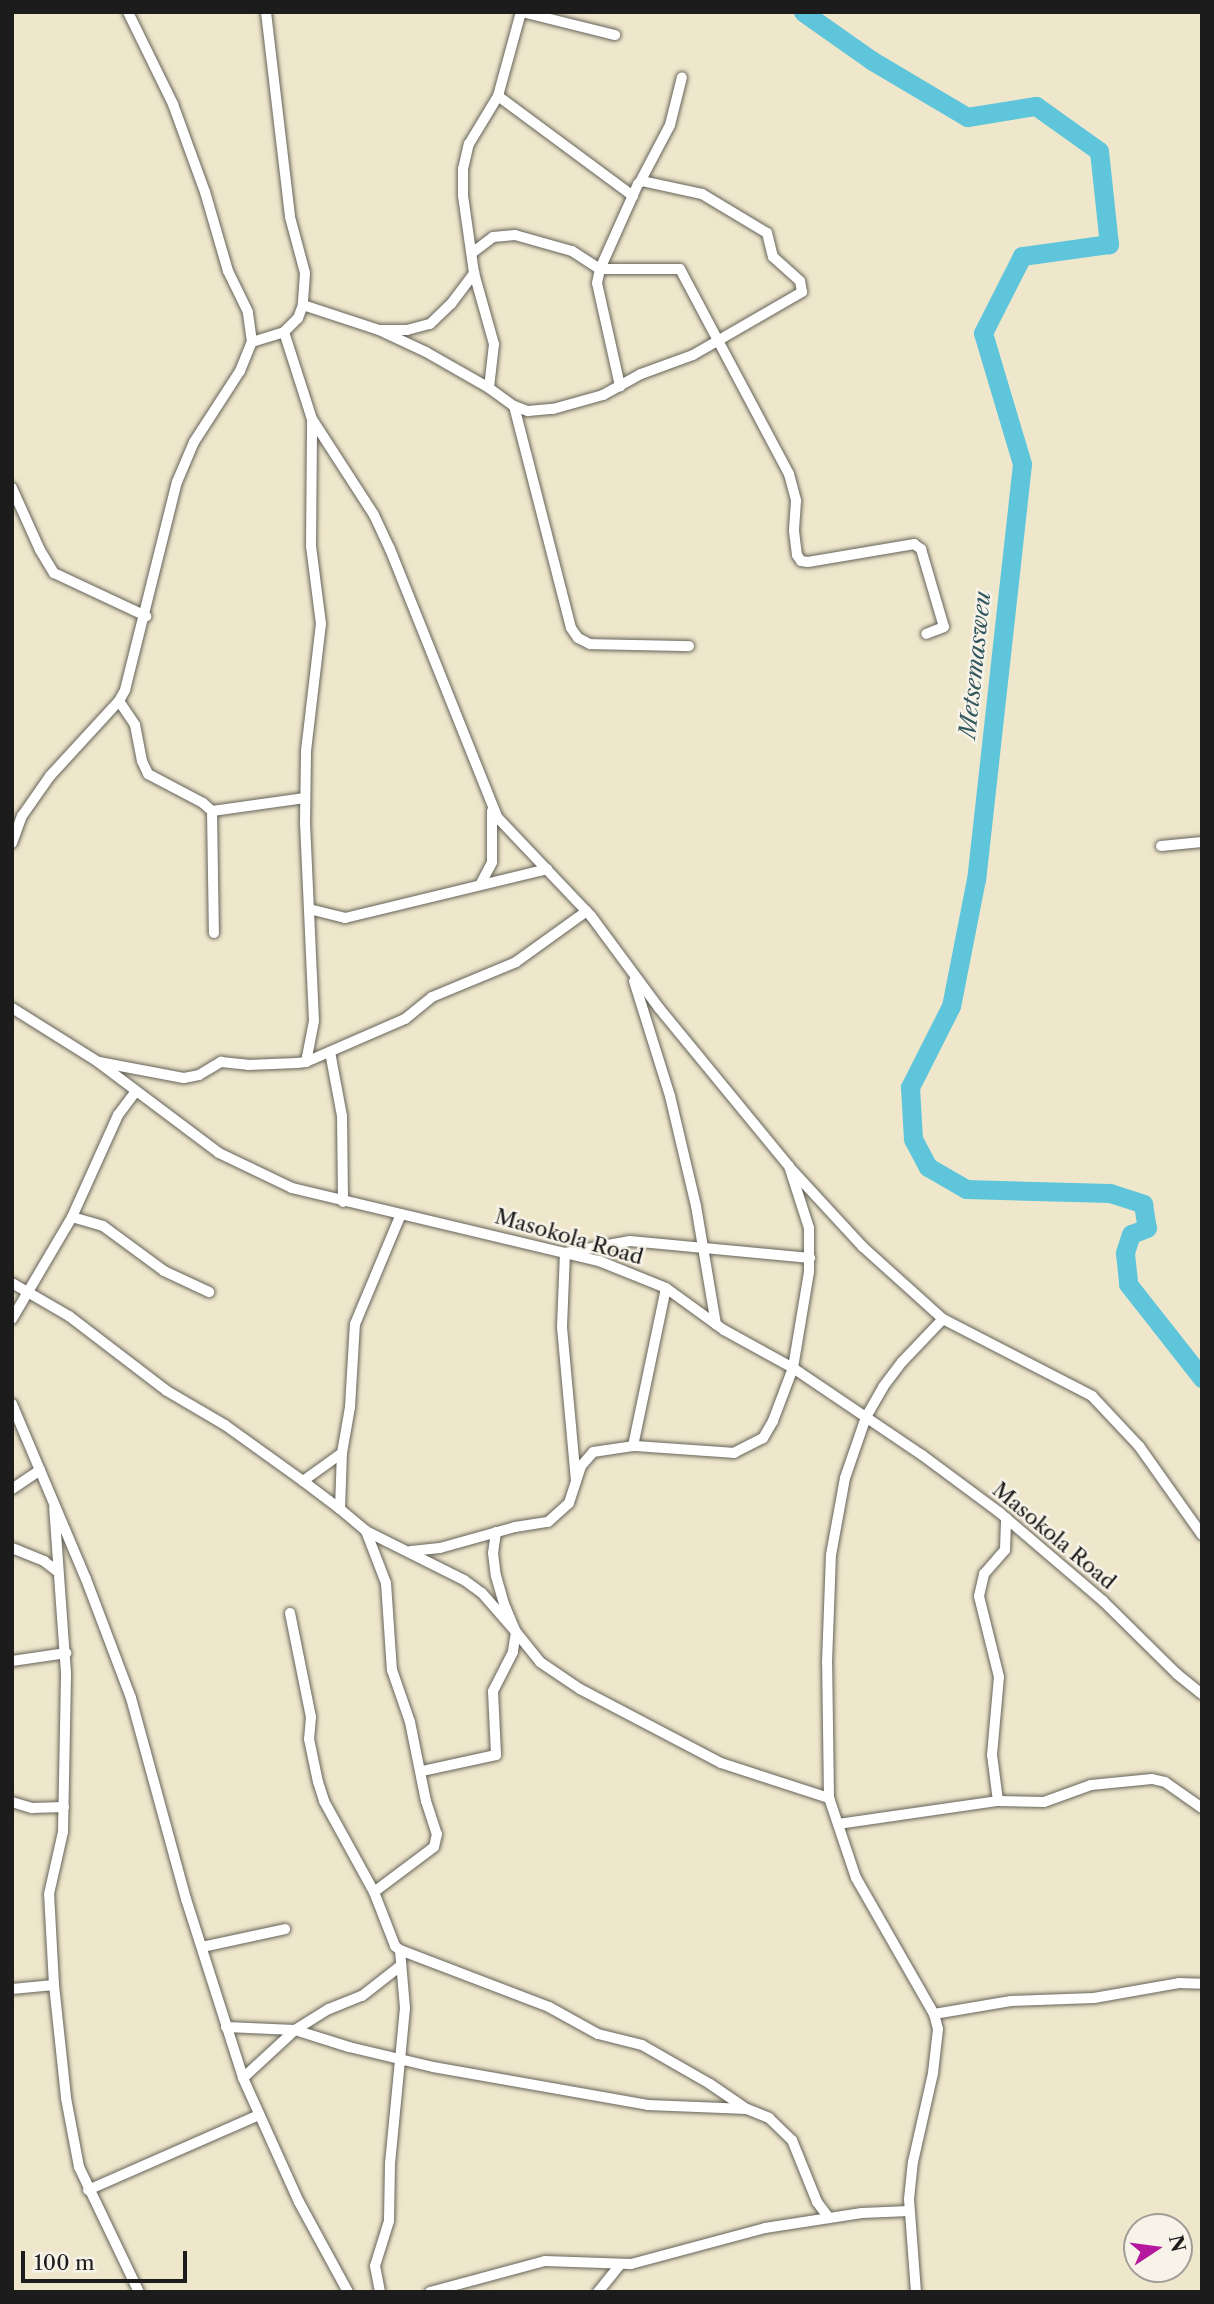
<!DOCTYPE html>
<html>
<head>
<meta charset="utf-8">
<style>
	body { margin:0 }
	#map { position:relative; width:1214px; height:2304px; overflow:hidden; background:#efe7cc; font-family:"Libre Caslon Text",serif }
	div>[style] { position:absolute }
	[style*='--x'] { left:calc(var(--x)*1px); top:calc(var(--y)*1px); width:calc(var(--w)*1px); rotate:calc(var(--a)*1deg) }
	.river>* { height:19px; margin:-9.5px; padding:0 9.5px; transform-origin:9.5px; border-radius:9.5px; background:#5ec5db }
	.roads { filter:drop-shadow(0 0 2px #66635a) drop-shadow(0 0 2px #66635a) }
	.minor>* { height:10px; margin:-5px; padding:0 5px; transform-origin:5px; border-radius:5px; background:#fff }
	span { translate:-50% -50%; white-space:nowrap; text-align:center; line-height:1.15; -webkit-text-stroke:5px #f7f3e8; paint-order:stroke }
	.street-label { font-size:21px; color:#1c1c1c }
	.water-label { font-size:23px; color:#33575f; font-style:italic }
	.frame { position:absolute; inset:0; border:14px solid #1c1c1c; pointer-events:none }
	.north { position:absolute; left:1123px; top:2213px; width:70px; height:70px; box-sizing:border-box; background:#f7f3e8; border:2px solid #9f9d96; border-radius:50%; rotate:77deg; font-size:19px; font-weight:700; line-height:28px; text-align:center; color:#1c1c1c }
	.north::after { content:''; display:block; margin:auto; width:24px; height:32px; background:#b5179e; clip-path:polygon(50% 0,100% 100%,50% 72%,0 100%) }
	.scale { position:absolute; left:21px; top:2251px; width:166px; height:32px; box-sizing:border-box; border:4px solid #1c1c1c; border-top:0; padding-left:9px; font-size:21px; line-height:24px; white-space:nowrap; color:#1c1c1c; -webkit-text-stroke:5px #f7f3e8; paint-order:stroke }
</style>
</head>
<body>
<div id="map">
	<div class="river">
		<div style="--x:803;--y:12;--w:83;--a:35.2"></div>
		<div style="--x:871;--y:60;--w:112;--a:30.7"></div>
		<div style="--x:967;--y:117;--w:70;--a:-9.1"></div>
		<div style="--x:1036;--y:106;--w:77;--a:35.5"></div>
		<div style="--x:1099;--y:151;--w:94;--a:83.9"></div>
		<div style="--x:1109;--y:244;--w:88;--a:172.1"></div>
		<div style="--x:1022;--y:256;--w:86;--a:116.9"></div>
		<div style="--x:983;--y:333;--w:137;--a:73.4"></div>
		<div style="--x:1022;--y:464;--w:418;--a:96.3"></div>
		<div style="--x:976;--y:879;--w:129;--a:101.1"></div>
		<div style="--x:951;--y:1006;--w:91;--a:116.8"></div>
		<div style="--x:910;--y:1087;--w:52;--a:86.7"></div>
		<div style="--x:913;--y:1139;--w:32;--a:62"></div>
		<div style="--x:928;--y:1167;--w:44;--a:30.1"></div>
		<div style="--x:966;--y:1189;--w:144;--a:1.6"></div>
		<div style="--x:1110;--y:1193;--w:35;--a:18"></div>
		<div style="--x:1143;--y:1204;--w:24;--a:81"></div>
		<div style="--x:1147;--y:1228;--w:17;--a:159"></div>
		<div style="--x:1131;--y:1234;--w:20;--a:108"></div>
		<div style="--x:1125;--y:1253;--w:31;--a:84"></div>
		<div style="--x:1128;--y:1284;--w:120;--a:51.8"></div>
	</div>
	<div class="roads">
		<div class="minor">
			<div style="--x:266;--y:12;--w:206;--a:83.3"></div>
			<div style="--x:290;--y:217;--w:58;--a:75"></div>
			<div style="--x:305;--y:273;--w:32;--a:94"></div>
			<div style="--x:303;--y:305;--w:14;--a:111"></div>
			<div style="--x:298;--y:318;--w:20;--a:135"></div>
			<div style="--x:522;--y:12;--w:96;--a:13.9"></div>
			<div style="--x:498;--y:96;--w:168;--a:36.5"></div>
			<div style="--x:640;--y:182;--w:64;--a:-62.2"></div>
			<div style="--x:670;--y:125;--w:49;--a:-76"></div>
			<div style="--x:472;--y:253;--w:26;--a:-37"></div>
			<div style="--x:493;--y:237;--w:22;--a:-5"></div>
			<div style="--x:515;--y:235;--w:59;--a:15.7"></div>
			<div style="--x:572;--y:251;--w:33;--a:33"></div>
			<div style="--x:600;--y:269;--w:80;--a:0"></div>
			<div style="--x:680;--y:269;--w:232;--a:62"></div>
			<div style="--x:789;--y:474;--w:28;--a:75"></div>
			<div style="--x:796;--y:501;--w:30;--a:94"></div>
			<div style="--x:794;--y:531;--w:24;--a:83"></div>
			<div style="--x:797;--y:555;--w:7;--a:56"></div>
			<div style="--x:801;--y:561;--w:7;--a:8"></div>
			<div style="--x:808;--y:562;--w:108;--a:-9.6"></div>
			<div style="--x:914;--y:544;--w:9;--a:36"></div>
			<div style="--x:921;--y:549;--w:81;--a:73.6"></div>
			<div style="--x:944;--y:627;--w:19;--a:159"></div>
			<div style="--x:474;--y:273;--w:74;--a:74.3"></div>
			<div style="--x:494;--y:344;--w:44;--a:96.5"></div>
			<div style="--x:303;--y:305;--w:80;--a:18.2"></div>
			<div style="--x:379;--y:330;--w:52;--a:25.1"></div>
			<div style="--x:426;--y:352;--w:73;--a:29.7"></div>
			<div style="--x:489;--y:388;--w:31;--a:36"></div>
			<div style="--x:514;--y:406;--w:15;--a:20"></div>
			<div style="--x:528;--y:411;--w:25;--a:-5"></div>
			<div style="--x:553;--y:409;--w:52;--a:-15.6"></div>
			<div style="--x:603;--y:395;--w:43;--a:-28.9"></div>
			<div style="--x:641;--y:374;--w:55;--a:-20.1"></div>
			<div style="--x:693;--y:355;--w:126;--a:-30"></div>
			<div style="--x:802;--y:292;--w:11;--a:-100"></div>
			<div style="--x:800;--y:281;--w:36;--a:-138"></div>
			<div style="--x:773;--y:257;--w:25;--a:-104"></div>
			<div style="--x:767;--y:233;--w:76;--a:-149"></div>
			<div style="--x:702;--y:194;--w:61;--a:-167.8"></div>
			<div style="--x:642;--y:181;--w:5;--a:143"></div>
			<div style="--x:638;--y:184;--w:93;--a:114.1"></div>
			<div style="--x:600;--y:269;--w:14;--a:102"></div>
			<div style="--x:597;--y:283;--w:106;--a:77.4"></div>
			<div style="--x:382;--y:330;--w:25;--a:0"></div>
			<div style="--x:407;--y:330;--w:24;--a:-15"></div>
			<div style="--x:430;--y:324;--w:29;--a:-44"></div>
			<div style="--x:451;--y:304;--w:39;--a:-53"></div>
			<div style="--x:474;--y:273;--w:78;--a:-98.1"></div>
			<div style="--x:463;--y:196;--w:27;--a:-90"></div>
			<div style="--x:463;--y:169;--w:26;--a:-77"></div>
			<div style="--x:469;--y:144;--w:56;--a:-58.9"></div>
			<div style="--x:498;--y:96;--w:87;--a:-74.7"></div>
			<div style="--x:252;--y:342;--w:34;--a:-17"></div>
			<div style="--x:284;--y:332;--w:91;--a:72.2"></div>
			<div style="--x:312;--y:419;--w:114;--a:57.1"></div>
			<div style="--x:374;--y:515;--w:38;--a:65"></div>
			<div style="--x:390;--y:549;--w:289;--a:68.2"></div>
			<div style="--x:497;--y:817;--w:137;--a:46.5"></div>
			<div style="--x:591;--y:916;--w:114;--a:53.5"></div>
			<div style="--x:659;--y:1008;--w:205;--a:50.6"></div>
			<div style="--x:789;--y:1166;--w:65;--a:72.1"></div>
			<div style="--x:809;--y:1228;--w:44;--a:90"></div>
			<div style="--x:809;--y:1272;--w:97;--a:99.5"></div>
			<div style="--x:793;--y:1368;--w:57;--a:110.7"></div>
			<div style="--x:773;--y:1421;--w:20;--a:120"></div>
			<div style="--x:763;--y:1438;--w:33;--a:153"></div>
			<div style="--x:734;--y:1453;--w:101;--a:-176"></div>
			<div style="--x:514;--y:406;--w:229;--a:75.6"></div>
			<div style="--x:571;--y:628;--w:12;--a:55"></div>
			<div style="--x:578;--y:638;--w:13;--a:27"></div>
			<div style="--x:590;--y:644;--w:99;--a:1.2"></div>
			<div style="--x:12;--y:488;--w:68;--a:65.7"></div>
			<div style="--x:40;--y:550;--w:27;--a:59"></div>
			<div style="--x:54;--y:573;--w:102;--a:25.1"></div>
			<div style="--x:119;--y:701;--w:29;--a:56"></div>
			<div style="--x:135;--y:725;--w:37;--a:79"></div>
			<div style="--x:142;--y:761;--w:14;--a:65"></div>
			<div style="--x:148;--y:774;--w:62;--a:27.8"></div>
			<div style="--x:203;--y:803;--w:12;--a:42"></div>
			<div style="--x:212;--y:811;--w:122;--a:89.1"></div>
			<div style="--x:212;--y:811;--w:94;--a:-8"></div>
			<div style="--x:12;--y:843;--w:29;--a:-70"></div>
			<div style="--x:22;--y:816;--w:49;--a:-55"></div>
			<div style="--x:50;--y:776;--w:102;--a:-47.4"></div>
			<div style="--x:119;--y:701;--w:13;--a:-61"></div>
			<div style="--x:125;--y:690;--w:214;--a:-76"></div>
			<div style="--x:177;--y:482;--w:43;--a:-67"></div>
			<div style="--x:194;--y:442;--w:85;--a:-57.1"></div>
			<div style="--x:240;--y:371;--w:31;--a:-68"></div>
			<div style="--x:252;--y:342;--w:30;--a:-98"></div>
			<div style="--x:248;--y:312;--w:46;--a:-116"></div>
			<div style="--x:228;--y:271;--w:82;--a:-106.2"></div>
			<div style="--x:205;--y:192;--w:94;--a:-110"></div>
			<div style="--x:173;--y:104;--w:102;--a:-116.1"></div>
			<div style="--x:1161;--y:846;--w:41;--a:-5.6"></div>
			<div style="--x:480;--y:885;--w:26;--a:-62"></div>
			<div style="--x:492;--y:862;--w:51;--a:-90"></div>
			<div style="--x:309;--y:909;--w:37;--a:14"></div>
			<div style="--x:345;--y:918;--w:208;--a:-13.6"></div>
			<div style="--x:634;--y:981;--w:121;--a:72.6"></div>
			<div style="--x:670;--y:1096;--w:113;--a:76.7"></div>
			<div style="--x:696;--y:1206;--w:120;--a:80.4"></div>
			<div style="--x:12;--y:1008;--w:102;--a:32.1"></div>
			<div style="--x:98;--y:1062;--w:151;--a:36.9"></div>
			<div style="--x:219;--y:1153;--w:81;--a:25.6"></div>
			<div style="--x:292;--y:1188;--w:316;--a:13.4"></div>
			<div style="--x:599;--y:1261;--w:72;--a:21.9"></div>
			<div style="--x:666;--y:1288;--w:72;--a:35.9"></div>
			<div style="--x:724;--y:1330;--w:79;--a:28.8"></div>
			<div style="--x:793;--y:1368;--w:156;--a:34"></div>
			<div style="--x:922;--y:1455;--w:97;--a:36.6"></div>
			<div style="--x:1000;--y:1513;--w:135;--a:40.5"></div>
			<div style="--x:1103;--y:1601;--w:104;--a:44.6"></div>
			<div style="--x:1177;--y:1674;--w:32;--a:39"></div>
			<div style="--x:330;--y:1052;--w:65;--a:79.4"></div>
			<div style="--x:342;--y:1116;--w:86;--a:89.3"></div>
			<div style="--x:99;--y:1062;--w:86;--a:10.7"></div>
			<div style="--x:184;--y:1078;--w:15;--a:-11"></div>
			<div style="--x:199;--y:1075;--w:26;--a:-31"></div>
			<div style="--x:221;--y:1062;--w:27;--a:6"></div>
			<div style="--x:248;--y:1065;--w:49;--a:-2.3"></div>
			<div style="--x:297;--y:1063;--w:9;--a:-6"></div>
			<div style="--x:306;--y:1062;--w:5;--a:-79"></div>
			<div style="--x:307;--y:1057;--w:37;--a:-79"></div>
			<div style="--x:314;--y:1021;--w:197;--a:-92.6"></div>
			<div style="--x:305;--y:824;--w:73;--a:-89.2"></div>
			<div style="--x:306;--y:751;--w:128;--a:-83.3"></div>
			<div style="--x:321;--y:624;--w:79;--a:-97.3"></div>
			<div style="--x:311;--y:546;--w:124;--a:-89.5"></div>
			<div style="--x:306;--y:1062;--w:108;--a:-23.5"></div>
			<div style="--x:405;--y:1019;--w:35;--a:-39"></div>
			<div style="--x:432;--y:997;--w:91;--a:-22.6"></div>
			<div style="--x:516;--y:962;--w:87;--a:-35.7"></div>
			<div style="--x:791;--y:1169;--w:106;--a:47.3"></div>
			<div style="--x:863;--y:1247;--w:108;--a:42"></div>
			<div style="--x:72;--y:1217;--w:32;--a:16"></div>
			<div style="--x:103;--y:1226;--w:76;--a:36.4"></div>
			<div style="--x:164;--y:1271;--w:50;--a:25"></div>
			<div style="--x:12;--y:1283;--w:66;--a:30.1"></div>
			<div style="--x:69;--y:1316;--w:123;--a:37.4"></div>
			<div style="--x:167;--y:1391;--w:67;--a:30.4"></div>
			<div style="--x:225;--y:1425;--w:96;--a:35.7"></div>
			<div style="--x:303;--y:1481;--w:48;--a:-35.7"></div>
			<div style="--x:342;--y:1453;--w:47;--a:-80.1"></div>
			<div style="--x:350;--y:1407;--w:83;--a:-86.6"></div>
			<div style="--x:355;--y:1324;--w:119;--a:-67.3"></div>
			<div style="--x:12;--y:1319;--w:118;--a:-59.5"></div>
			<div style="--x:72;--y:1217;--w:112;--a:-65.7"></div>
			<div style="--x:118;--y:1115;--w:30;--a:-53"></div>
			<div style="--x:12;--y:1404;--w:190;--a:67.1"></div>
			<div style="--x:86;--y:1579;--w:127;--a:69.3"></div>
			<div style="--x:131;--y:1698;--w:208;--a:74.7"></div>
			<div style="--x:186;--y:1899;--w:188;--a:72.3"></div>
			<div style="--x:243;--y:2078;--w:136;--a:65.7"></div>
			<div style="--x:299;--y:2202;--w:102;--a:61.4"></div>
			<div style="--x:303;--y:1481;--w:46;--a:37.1"></div>
			<div style="--x:340;--y:1509;--w:56;--a:-88"></div>
			<div style="--x:576;--y:1481;--w:155;--a:-95.2"></div>
			<div style="--x:562;--y:1327;--w:74;--a:-87.7"></div>
			<div style="--x:565;--y:1253;--w:66;--a:-10.5"></div>
			<div style="--x:630;--y:1241;--w:181;--a:5.4"></div>
			<div style="--x:12;--y:1489;--w:34;--a:-34"></div>
			<div style="--x:340;--y:1509;--w:34;--a:40"></div>
			<div style="--x:366;--y:1531;--w:110;--a:26.6"></div>
			<div style="--x:464;--y:1580;--w:22;--a:36"></div>
			<div style="--x:482;--y:1593;--w:52;--a:48.9"></div>
			<div style="--x:516;--y:1632;--w:20;--a:99"></div>
			<div style="--x:513;--y:1652;--w:44;--a:117.1"></div>
			<div style="--x:493;--y:1691;--w:64;--a:87.3"></div>
			<div style="--x:496;--y:1755;--w:76;--a:167.8"></div>
			<div style="--x:366;--y:1531;--w:56;--a:69"></div>
			<div style="--x:386;--y:1583;--w:87;--a:86.1"></div>
			<div style="--x:392;--y:1670;--w:55;--a:70.9"></div>
			<div style="--x:410;--y:1722;--w:81;--a:78.6"></div>
			<div style="--x:426;--y:1801;--w:35;--a:72"></div>
			<div style="--x:437;--y:1834;--w:13;--a:103"></div>
			<div style="--x:434;--y:1847;--w:75;--a:143.1"></div>
			<div style="--x:374;--y:1892;--w:58;--a:68.7"></div>
			<div style="--x:395;--y:1946;--w:6;--a:39"></div>
			<div style="--x:400;--y:1950;--w:58;--a:85.1"></div>
			<div style="--x:405;--y:2008;--w:156;--a:95.5"></div>
			<div style="--x:390;--y:2163;--w:58;--a:91"></div>
			<div style="--x:389;--y:2221;--w:47;--a:107.3"></div>
			<div style="--x:375;--y:2266;--w:26;--a:79"></div>
			<div style="--x:496;--y:1532;--w:21;--a:98"></div>
			<div style="--x:493;--y:1553;--w:23;--a:83"></div>
			<div style="--x:496;--y:1576;--w:29;--a:74"></div>
			<div style="--x:504;--y:1604;--w:30;--a:67"></div>
			<div style="--x:516;--y:1632;--w:38;--a:51"></div>
			<div style="--x:540;--y:1662;--w:48;--a:34"></div>
			<div style="--x:580;--y:1689;--w:159;--a:27.7"></div>
			<div style="--x:721;--y:1763;--w:114;--a:18"></div>
			<div style="--x:12;--y:1548;--w:35;--a:22"></div>
			<div style="--x:44;--y:1561;--w:18;--a:38"></div>
			<div style="--x:411;--y:1551;--w:29;--a:-6"></div>
			<div style="--x:440;--y:1548;--w:78;--a:-15.6"></div>
			<div style="--x:515;--y:1527;--w:33;--a:-9"></div>
			<div style="--x:548;--y:1522;--w:28;--a:-42"></div>
			<div style="--x:569;--y:1503;--w:39;--a:-72"></div>
			<div style="--x:581;--y:1466;--w:18;--a:-49"></div>
			<div style="--x:593;--y:1452;--w:40;--a:-8.5"></div>
			<div style="--x:633;--y:1446;--w:161;--a:-78.2"></div>
			<div style="--x:290;--y:1613;--w:106;--a:78.6"></div>
			<div style="--x:311;--y:1717;--w:22;--a:95"></div>
			<div style="--x:309;--y:1739;--w:44;--a:78.2"></div>
			<div style="--x:318;--y:1782;--w:20;--a:72"></div>
			<div style="--x:324;--y:1801;--w:104;--a:61.2"></div>
			<div style="--x:12;--y:1661;--w:55;--a:-8.4"></div>
			<div style="--x:998;--y:1801;--w:46;--a:-97.4"></div>
			<div style="--x:992;--y:1755;--w:78;--a:-84.9"></div>
			<div style="--x:999;--y:1677;--w:83;--a:-103.9"></div>
			<div style="--x:979;--y:1596;--w:23;--a:-77"></div>
			<div style="--x:984;--y:1574;--w:32;--a:-49"></div>
			<div style="--x:1005;--y:1550;--w:32;--a:-88"></div>
			<div style="--x:12;--y:1802;--w:21;--a:17"></div>
			<div style="--x:32;--y:1808;--w:32;--a:-2"></div>
			<div style="--x:838;--y:1824;--w:162;--a:-8.2"></div>
			<div style="--x:998;--y:1801;--w:46;--a:1.2"></div>
			<div style="--x:1044;--y:1802;--w:50;--a:-19.9"></div>
			<div style="--x:1091;--y:1785;--w:61;--a:-5.6"></div>
			<div style="--x:1152;--y:1779;--w:13;--a:13"></div>
			<div style="--x:1165;--y:1782;--w:45;--a:35.1"></div>
			<div style="--x:202;--y:1947;--w:85;--a:-12.2"></div>
			<div style="--x:400;--y:1950;--w:160;--a:20.9"></div>
			<div style="--x:549;--y:2007;--w:56;--a:28.9"></div>
			<div style="--x:598;--y:2034;--w:45;--a:14"></div>
			<div style="--x:642;--y:2045;--w:78;--a:29.8"></div>
			<div style="--x:710;--y:2084;--w:42;--a:34.4"></div>
			<div style="--x:54;--y:1985;--w:114;--a:83.9"></div>
			<div style="--x:66;--y:2098;--w:70;--a:79.3"></div>
			<div style="--x:79;--y:2167;--w:139;--a:64.4"></div>
			<div style="--x:12;--y:1989;--w:42;--a:-5.4"></div>
			<div style="--x:54;--y:1985;--w:91;--a:-93.1"></div>
			<div style="--x:49;--y:1894;--w:64;--a:-77.3"></div>
			<div style="--x:63;--y:1832;--w:159;--a:-88.9"></div>
			<div style="--x:66;--y:1673;--w:166;--a:-94.1"></div>
			<div style="--x:934;--y:2014;--w:78;--a:-9.6"></div>
			<div style="--x:1011;--y:2001;--w:83;--a:-2.1"></div>
			<div style="--x:1094;--y:1998;--w:86;--a:-10"></div>
			<div style="--x:1179;--y:1983;--w:23;--a:2"></div>
			<div style="--x:226;--y:2027;--w:69;--a:2.5"></div>
			<div style="--x:295;--y:2030;--w:57;--a:17.5"></div>
			<div style="--x:349;--y:2047;--w:86;--a:13.4"></div>
			<div style="--x:433;--y:2067;--w:218;--a:10"></div>
			<div style="--x:648;--y:2105;--w:99;--a:2.3"></div>
			<div style="--x:747;--y:2109;--w:24;--a:22"></div>
			<div style="--x:769;--y:2118;--w:32;--a:44"></div>
			<div style="--x:792;--y:2140;--w:67;--a:68"></div>
			<div style="--x:817;--y:2202;--w:20;--a:53"></div>
			<div style="--x:243;--y:2078;--w:71;--a:-42.7"></div>
			<div style="--x:295;--y:2030;--w:40;--a:-32"></div>
			<div style="--x:329;--y:2009;--w:35;--a:-22"></div>
			<div style="--x:362;--y:1996;--w:47;--a:-38.1"></div>
			<div style="--x:88;--y:2190;--w:187;--a:-23.7"></div>
			<div style="--x:430;--y:2292;--w:119;--a:-15.1"></div>
			<div style="--x:545;--y:2261;--w:86;--a:2"></div>
			<div style="--x:631;--y:2264;--w:139;--a:-15"></div>
			<div style="--x:765;--y:2228;--w:98;--a:-8.8"></div>
			<div style="--x:862;--y:2213;--w:47;--a:-2.4"></div>
			<div style="--x:598;--y:2292;--w:35;--a:-51"></div>
			<div style="--x:916;--y:2292;--w:93;--a:-94.3"></div>
			<div style="--x:909;--y:2199;--w:37;--a:-84"></div>
			<div style="--x:913;--y:2162;--w:91;--a:-77.3"></div>
			<div style="--x:933;--y:2073;--w:44;--a:-83.5"></div>
			<div style="--x:938;--y:2029;--w:16;--a:-105"></div>
			<div style="--x:934;--y:2014;--w:157;--a:-119.8"></div>
			<div style="--x:856;--y:1878;--w:84;--a:-108.6"></div>
			<div style="--x:829;--y:1798;--w:135;--a:-90.8"></div>
			<div style="--x:827;--y:1663;--w:108;--a:-87.9"></div>
			<div style="--x:831;--y:1555;--w:78;--a:-79.7"></div>
			<div style="--x:845;--y:1478;--w:65;--a:-71"></div>
			<div style="--x:866;--y:1417;--w:34;--a:-60"></div>
			<div style="--x:883;--y:1387;--w:31;--a:-53"></div>
			<div style="--x:902;--y:1362;--w:59;--a:-46.4"></div>
			<div style="--x:943;--y:1319;--w:168;--a:27.3"></div>
			<div style="--x:1092;--y:1396;--w:69;--a:46.8"></div>
			<div style="--x:1139;--y:1446;--w:109;--a:54.7"></div>
		</div>
	</div>
	<div class="street-label">
		<span style="left:569px;top:1237px;rotate:16deg">Masokola Road</span>
		<span style="left:1054px;top:1536px;rotate:40deg">Masokola Road</span>
	</div>
	<div class="water-label">
		<span style="left:975px;top:665px;rotate:-84deg">Metsemasweu</span>
	</div>
	<div class="frame"></div>
	<div class="north">N</div>
	<div class="scale">100 m</div>
</div>
</body>
</html>
